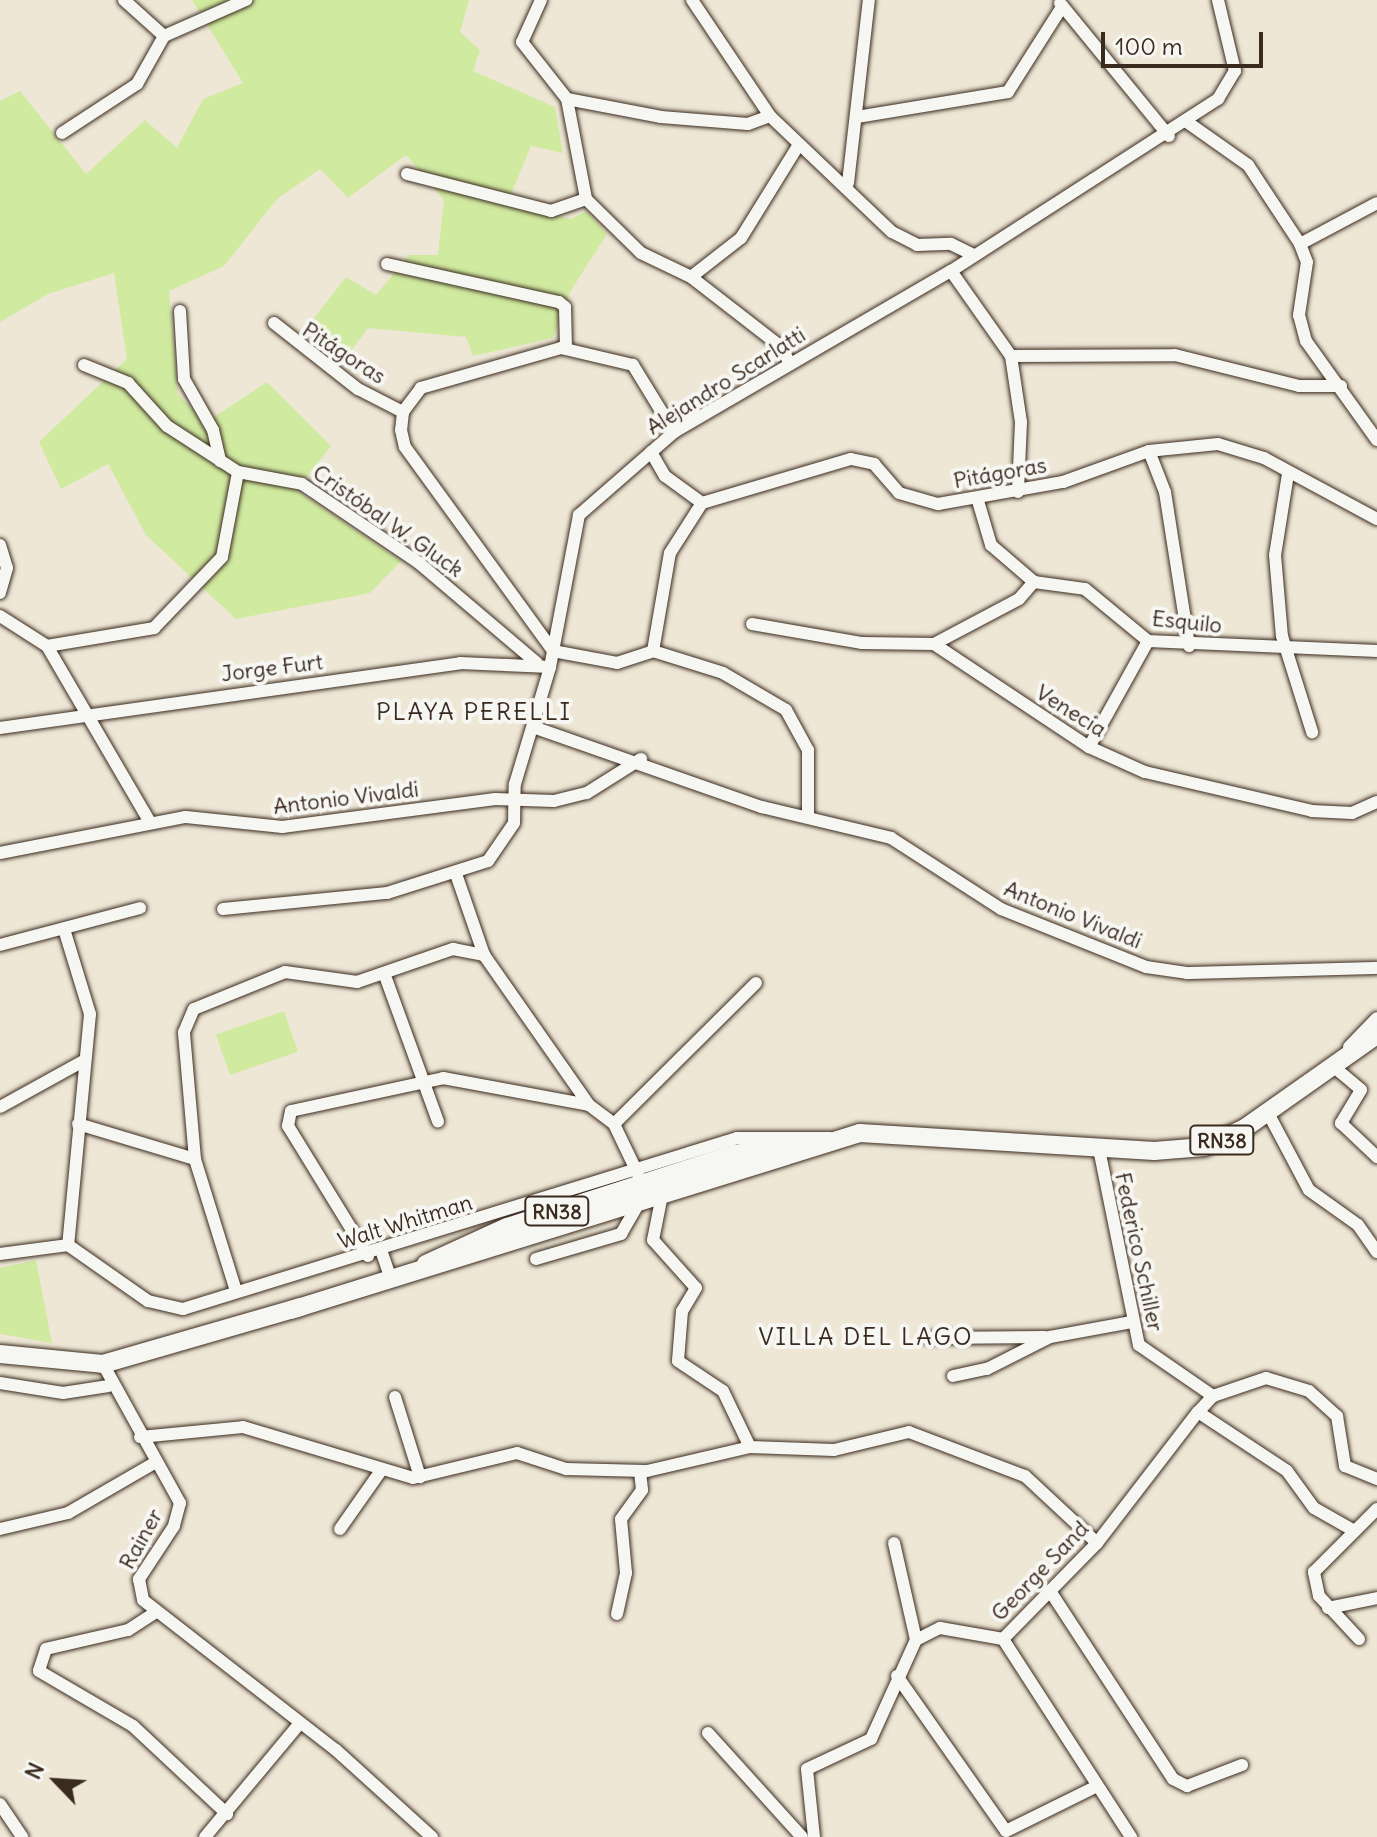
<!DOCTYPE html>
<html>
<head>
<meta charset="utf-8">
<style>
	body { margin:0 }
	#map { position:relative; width:1377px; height:1837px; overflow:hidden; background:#eee7d6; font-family:Delius,sans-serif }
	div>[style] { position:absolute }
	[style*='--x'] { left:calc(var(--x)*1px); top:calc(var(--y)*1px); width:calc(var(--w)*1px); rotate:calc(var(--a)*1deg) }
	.green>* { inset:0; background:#d0eaa0; transform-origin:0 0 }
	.roads { filter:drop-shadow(0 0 2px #3b2a1e) drop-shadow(0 0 2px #3b2a1e) }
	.minor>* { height:12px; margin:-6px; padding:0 6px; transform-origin:6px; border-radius:6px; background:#f6f6f2 }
	.primary>* { height:18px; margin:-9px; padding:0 9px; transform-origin:9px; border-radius:9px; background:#f6f6f2 }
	span { translate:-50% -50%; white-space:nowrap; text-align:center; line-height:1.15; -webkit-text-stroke:8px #f6f6f2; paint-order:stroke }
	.shield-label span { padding:2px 6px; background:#f6f6f2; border:2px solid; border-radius:6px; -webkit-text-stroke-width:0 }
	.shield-label { font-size:20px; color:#3b2a1e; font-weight:700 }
	.street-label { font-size:22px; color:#3b2a1e }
	.neighbourhood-label { font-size:24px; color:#3b2a1e; letter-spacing:2px }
	.north { position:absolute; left:16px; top:1741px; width:80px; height:80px; -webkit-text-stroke:6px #f6f6f2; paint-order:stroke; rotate:295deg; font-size:22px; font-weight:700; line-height:32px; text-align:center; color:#3b2a1e }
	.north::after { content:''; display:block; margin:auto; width:28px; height:36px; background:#3b2a1e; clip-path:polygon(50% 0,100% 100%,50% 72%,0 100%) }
	.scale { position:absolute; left:1101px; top:32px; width:162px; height:36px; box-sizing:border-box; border:4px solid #3b2a1e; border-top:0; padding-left:10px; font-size:24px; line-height:28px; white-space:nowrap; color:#3b2a1e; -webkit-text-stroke:6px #f6f6f2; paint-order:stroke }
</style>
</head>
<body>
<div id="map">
	<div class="green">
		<div style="clip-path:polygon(192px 0,469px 0,460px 32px,480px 50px,473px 71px,555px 107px,563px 153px,531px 146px,507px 204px,571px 219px,586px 211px,607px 234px,570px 292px,553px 338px,473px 356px,466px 337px,368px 328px,344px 360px,304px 331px,346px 277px,376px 295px,409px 255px,438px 255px,444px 200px,406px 155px,348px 198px,320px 169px,277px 199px,224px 266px,169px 291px,178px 394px,205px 423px,267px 382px,331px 446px,296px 490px,401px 561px,370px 593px,236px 619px,146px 535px,108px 464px,61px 489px,39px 442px,127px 359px,114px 273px,48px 294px,0 322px,0 101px,20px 91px,86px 174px,145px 120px,177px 148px,203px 99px,243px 83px)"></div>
		<div style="left:284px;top:1011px;width:43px;height:72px;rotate:71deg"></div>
		<div style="clip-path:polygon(36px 1260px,52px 1343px,0 1334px,0 1268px)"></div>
	</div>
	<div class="roads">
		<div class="minor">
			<div style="--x:124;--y:0;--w:54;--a:42"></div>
			<div style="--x:541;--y:0;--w:46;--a:114.3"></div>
			<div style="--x:522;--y:42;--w:73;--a:51.7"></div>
			<div style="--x:567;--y:99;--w:102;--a:79.2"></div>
			<div style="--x:586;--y:199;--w:77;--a:44.5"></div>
			<div style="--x:641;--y:253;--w:55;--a:25.6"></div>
			<div style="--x:691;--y:277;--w:113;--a:37.8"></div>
			<div style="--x:780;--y:346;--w:20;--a:60"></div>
			<div style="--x:692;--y:0;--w:140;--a:56.1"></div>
			<div style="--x:770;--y:116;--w:168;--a:43.6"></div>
			<div style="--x:892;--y:232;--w:28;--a:27"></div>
			<div style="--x:917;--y:245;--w:34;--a:-2"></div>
			<div style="--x:951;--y:244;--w:25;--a:26"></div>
			<div style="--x:1060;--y:3;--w:172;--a:50.7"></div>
			<div style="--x:164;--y:36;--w:90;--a:-23.7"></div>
			<div style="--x:567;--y:99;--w:96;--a:10.8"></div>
			<div style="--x:661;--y:117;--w:87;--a:4.6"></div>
			<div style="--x:748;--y:124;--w:23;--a:-20"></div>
			<div style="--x:857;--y:117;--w:153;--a:-9.4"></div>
			<div style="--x:1008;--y:92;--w:101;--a:-57.6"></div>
			<div style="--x:1187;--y:122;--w:75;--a:35.2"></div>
			<div style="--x:1248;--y:165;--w:95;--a:56.6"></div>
			<div style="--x:1300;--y:244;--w:19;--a:69"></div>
			<div style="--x:1307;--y:262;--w:54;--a:98.6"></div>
			<div style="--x:1299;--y:315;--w:27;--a:75"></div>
			<div style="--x:1306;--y:341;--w:122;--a:54.4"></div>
			<div style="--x:62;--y:133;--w:90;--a:-33.2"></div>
			<div style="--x:137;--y:84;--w:55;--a:-60.6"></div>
			<div style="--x:407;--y:174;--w:149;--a:14.4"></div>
			<div style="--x:551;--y:211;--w:37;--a:-19"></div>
			<div style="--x:848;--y:183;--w:184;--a:-83.5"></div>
			<div style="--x:1300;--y:244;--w:87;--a:-28"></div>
			<div style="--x:387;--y:264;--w:176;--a:12.5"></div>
			<div style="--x:559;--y:302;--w:8;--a:40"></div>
			<div style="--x:565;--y:307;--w:42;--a:88.6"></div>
			<div style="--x:951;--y:271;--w:104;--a:54.8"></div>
			<div style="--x:1011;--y:356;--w:67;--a:81.4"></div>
			<div style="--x:1021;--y:422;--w:70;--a:92.5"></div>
			<div style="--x:691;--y:277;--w:63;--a:-38"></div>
			<div style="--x:741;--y:238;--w:108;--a:-58.2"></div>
			<div style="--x:180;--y:311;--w:68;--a:86.6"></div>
			<div style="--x:184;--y:379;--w:59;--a:60.4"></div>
			<div style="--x:213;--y:430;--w:32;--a:77"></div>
			<div style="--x:274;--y:323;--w:107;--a:38.2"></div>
			<div style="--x:358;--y:389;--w:51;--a:27.1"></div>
			<div style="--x:1011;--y:356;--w:164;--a:-0.3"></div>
			<div style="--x:1175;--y:355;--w:128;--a:14"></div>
			<div style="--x:1299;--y:386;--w:42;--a:0"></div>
			<div style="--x:84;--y:365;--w:48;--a:22.2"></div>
			<div style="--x:128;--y:383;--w:58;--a:47.8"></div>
			<div style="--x:167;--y:426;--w:85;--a:32.9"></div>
			<div style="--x:238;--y:472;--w:65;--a:10.6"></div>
			<div style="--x:302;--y:484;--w:141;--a:34"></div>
			<div style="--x:419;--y:563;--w:155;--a:40.3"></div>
			<div style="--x:674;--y:432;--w:79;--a:-121.5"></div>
			<div style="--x:633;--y:365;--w:74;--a:-166.7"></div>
			<div style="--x:561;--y:348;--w:146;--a:164.1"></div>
			<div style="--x:421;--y:388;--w:30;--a:127"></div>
			<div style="--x:403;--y:412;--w:18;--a:96"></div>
			<div style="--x:401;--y:430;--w:17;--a:77"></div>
			<div style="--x:405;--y:447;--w:252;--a:54"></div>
			<div style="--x:553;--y:651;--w:65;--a:10.6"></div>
			<div style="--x:617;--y:663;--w:38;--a:-18"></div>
			<div style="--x:653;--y:651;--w:73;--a:17.4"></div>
			<div style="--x:723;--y:673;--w:73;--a:30.4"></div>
			<div style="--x:786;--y:710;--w:46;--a:61.2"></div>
			<div style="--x:808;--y:750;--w:67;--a:90"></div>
			<div style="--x:1149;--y:451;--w:44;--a:68.7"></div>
			<div style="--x:1165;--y:492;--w:156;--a:81.1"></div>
			<div style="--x:651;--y:452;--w:28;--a:60"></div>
			<div style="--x:665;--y:476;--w:46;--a:36.1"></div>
			<div style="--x:702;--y:503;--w:155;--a:-16.5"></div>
			<div style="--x:851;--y:459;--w:24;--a:12"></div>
			<div style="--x:874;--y:464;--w:38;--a:49"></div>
			<div style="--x:899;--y:493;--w:41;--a:15.8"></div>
			<div style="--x:938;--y:504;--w:127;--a:-10"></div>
			<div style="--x:1063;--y:482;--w:91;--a:-19.8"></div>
			<div style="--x:1149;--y:451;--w:69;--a:-5.8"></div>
			<div style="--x:1218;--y:444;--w:48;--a:16.9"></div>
			<div style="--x:1264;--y:458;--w:128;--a:28.4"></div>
			<div style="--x:1288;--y:474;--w:82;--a:99.1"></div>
			<div style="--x:1275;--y:555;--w:81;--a:85.1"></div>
			<div style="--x:1282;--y:636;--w:101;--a:72.6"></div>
			<div style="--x:978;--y:501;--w:46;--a:73.5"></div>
			<div style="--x:991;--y:545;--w:57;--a:40.7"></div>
			<div style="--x:0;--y:545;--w:24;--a:73"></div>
			<div style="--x:7;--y:568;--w:26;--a:106"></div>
			<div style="--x:0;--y:616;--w:56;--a:32.6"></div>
			<div style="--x:47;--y:646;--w:204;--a:59.7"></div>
			<div style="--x:752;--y:624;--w:112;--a:9.8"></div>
			<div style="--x:862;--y:643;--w:72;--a:0.8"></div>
			<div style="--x:934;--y:644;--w:186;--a:33.6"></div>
			<div style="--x:1089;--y:747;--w:61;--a:24.1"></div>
			<div style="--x:1145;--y:772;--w:171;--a:13.1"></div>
			<div style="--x:1312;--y:811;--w:40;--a:2.9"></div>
			<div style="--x:1352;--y:813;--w:27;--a:-24"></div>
			<div style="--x:934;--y:644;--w:96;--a:-27.9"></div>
			<div style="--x:1019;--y:599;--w:23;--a:-49"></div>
			<div style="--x:1034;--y:582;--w:51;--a:7.8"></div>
			<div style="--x:1085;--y:589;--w:82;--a:39.5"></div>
			<div style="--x:1148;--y:641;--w:229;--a:2.5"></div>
			<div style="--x:47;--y:646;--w:109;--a:-9.5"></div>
			<div style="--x:154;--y:628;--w:98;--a:-46.2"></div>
			<div style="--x:222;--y:557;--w:86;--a:-79.3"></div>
			<div style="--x:653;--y:651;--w:99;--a:-80.2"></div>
			<div style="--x:670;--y:553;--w:59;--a:-57.4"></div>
			<div style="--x:533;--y:727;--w:243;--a:19.3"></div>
			<div style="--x:762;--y:807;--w:133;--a:13.5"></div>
			<div style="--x:891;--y:838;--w:131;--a:32.8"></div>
			<div style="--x:1001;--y:909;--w:156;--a:21.8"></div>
			<div style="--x:1146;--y:967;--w:41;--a:8.3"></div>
			<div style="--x:1187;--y:973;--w:190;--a:-1.5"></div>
			<div style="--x:0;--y:728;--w:465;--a:-8"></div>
			<div style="--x:460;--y:663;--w:90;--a:2.5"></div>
			<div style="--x:1089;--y:747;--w:121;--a:-60.9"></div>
			<div style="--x:0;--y:853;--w:189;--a:-11"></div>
			<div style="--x:186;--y:817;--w:97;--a:5.9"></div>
			<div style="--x:282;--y:827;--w:215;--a:-7.5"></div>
			<div style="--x:495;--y:799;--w:59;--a:1.9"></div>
			<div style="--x:554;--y:801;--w:34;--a:-14"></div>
			<div style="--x:587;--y:793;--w:64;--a:-32.2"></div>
			<div style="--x:456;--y:874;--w:86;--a:70.9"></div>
			<div style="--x:484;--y:955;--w:183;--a:55"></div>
			<div style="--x:589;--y:1105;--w:31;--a:37"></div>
			<div style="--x:614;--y:1124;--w:55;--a:64.4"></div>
			<div style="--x:223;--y:909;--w:165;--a:-5.6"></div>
			<div style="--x:387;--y:893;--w:106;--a:-17.6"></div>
			<div style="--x:488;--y:861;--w:46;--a:-55.6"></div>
			<div style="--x:514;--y:823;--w:39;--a:-89"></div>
			<div style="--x:515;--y:784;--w:122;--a:-73.3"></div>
			<div style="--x:550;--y:667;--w:155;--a:-79.2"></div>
			<div style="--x:579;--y:515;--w:126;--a:-41.1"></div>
			<div style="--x:674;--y:432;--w:320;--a:-30.2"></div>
			<div style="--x:951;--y:271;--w:318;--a:-32.8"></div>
			<div style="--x:1218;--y:99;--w:33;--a:-59"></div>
			<div style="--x:1235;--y:71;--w:73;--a:-103.5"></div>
			<div style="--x:64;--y:929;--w:89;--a:73"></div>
			<div style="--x:90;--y:1014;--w:232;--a:95.4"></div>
			<div style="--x:0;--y:945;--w:145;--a:-14.8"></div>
			<div style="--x:384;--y:973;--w:158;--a:70"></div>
			<div style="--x:1349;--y:1047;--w:40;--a:-46"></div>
			<div style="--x:1334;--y:1067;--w:35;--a:40"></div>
			<div style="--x:1361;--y:1090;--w:39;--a:121"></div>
			<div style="--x:1341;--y:1123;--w:50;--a:43.4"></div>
			<div style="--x:0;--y:1107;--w:97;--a:-28.9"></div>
			<div style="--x:1268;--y:1113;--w:87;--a:62"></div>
			<div style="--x:1309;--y:1190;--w:60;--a:35.5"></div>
			<div style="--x:1358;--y:1225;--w:33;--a:55"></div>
			<div style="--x:78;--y:1124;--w:122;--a:16.7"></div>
			<div style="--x:614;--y:1124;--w:200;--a:-44.8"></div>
			<div style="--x:1099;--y:1149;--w:200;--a:78.5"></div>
			<div style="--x:1139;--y:1345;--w:90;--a:34.6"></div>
			<div style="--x:662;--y:1195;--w:46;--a:101.3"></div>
			<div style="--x:653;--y:1240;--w:64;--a:48.1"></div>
			<div style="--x:696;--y:1288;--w:27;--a:121"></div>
			<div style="--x:682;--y:1311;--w:50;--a:94.6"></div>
			<div style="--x:678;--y:1361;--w:54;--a:33.7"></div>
			<div style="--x:723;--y:1391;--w:62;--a:64.3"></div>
			<div style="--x:382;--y:1253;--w:24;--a:71"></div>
			<div style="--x:0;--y:1254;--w:69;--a:-7.5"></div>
			<div style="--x:68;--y:1245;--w:98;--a:35"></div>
			<div style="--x:148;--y:1301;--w:36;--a:13"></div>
			<div style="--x:183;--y:1309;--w:580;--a:-17.15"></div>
			<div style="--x:737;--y:1138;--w:93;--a:0"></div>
			<div style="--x:368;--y:1256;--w:153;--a:-121.6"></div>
			<div style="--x:288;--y:1126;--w:15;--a:-79"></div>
			<div style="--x:291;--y:1111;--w:156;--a:-12.2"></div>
			<div style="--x:443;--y:1078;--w:148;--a:10.5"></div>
			<div style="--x:536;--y:1259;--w:89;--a:-16.4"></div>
			<div style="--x:621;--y:1234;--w:36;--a:-60"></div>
			<div style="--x:236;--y:1291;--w:138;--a:-107.3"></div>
			<div style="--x:195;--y:1159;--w:127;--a:-95"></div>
			<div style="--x:184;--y:1032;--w:25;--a:-67"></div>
			<div style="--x:194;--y:1009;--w:98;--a:-22.1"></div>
			<div style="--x:285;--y:972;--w:73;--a:7.9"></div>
			<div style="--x:357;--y:982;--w:102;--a:-19"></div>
			<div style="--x:453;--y:949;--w:32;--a:11"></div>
			<div style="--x:928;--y:1338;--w:117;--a:-0.5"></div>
			<div style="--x:103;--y:1364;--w:159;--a:61"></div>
			<div style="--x:180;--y:1503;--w:24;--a:105"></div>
			<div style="--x:174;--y:1526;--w:64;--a:123.4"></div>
			<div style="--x:139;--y:1579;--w:21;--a:79"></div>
			<div style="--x:143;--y:1600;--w:244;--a:37.9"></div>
			<div style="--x:336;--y:1750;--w:130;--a:42.2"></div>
			<div style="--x:953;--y:1376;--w:35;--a:-12"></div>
			<div style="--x:987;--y:1369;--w:71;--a:-26.9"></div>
			<div style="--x:1050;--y:1337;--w:83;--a:-10.4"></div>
			<div style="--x:0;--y:1383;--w:64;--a:9"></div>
			<div style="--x:63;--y:1393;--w:46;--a:-8.8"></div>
			<div style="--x:1213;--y:1396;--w:56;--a:-18.8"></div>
			<div style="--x:1266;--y:1378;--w:45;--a:16.8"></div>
			<div style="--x:1309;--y:1391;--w:38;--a:42"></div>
			<div style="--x:1337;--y:1416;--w:51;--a:80.9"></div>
			<div style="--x:1345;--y:1466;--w:35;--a:22"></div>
			<div style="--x:1213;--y:1396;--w:22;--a:133"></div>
			<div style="--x:1198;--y:1412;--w:107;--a:33.5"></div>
			<div style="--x:1287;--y:1471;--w:46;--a:53.9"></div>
			<div style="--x:1314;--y:1508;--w:43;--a:29.6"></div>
			<div style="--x:395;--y:1397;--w:84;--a:72.6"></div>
			<div style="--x:140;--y:1437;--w:103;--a:-5.5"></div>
			<div style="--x:243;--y:1427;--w:177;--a:16.7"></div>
			<div style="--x:413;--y:1478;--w:107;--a:-13.5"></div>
			<div style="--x:517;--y:1453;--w:52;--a:18.1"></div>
			<div style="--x:566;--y:1469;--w:81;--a:1.4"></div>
			<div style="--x:647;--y:1471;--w:106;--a:-13.1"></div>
			<div style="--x:750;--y:1447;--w:84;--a:2"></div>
			<div style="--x:834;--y:1450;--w:77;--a:-13.5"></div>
			<div style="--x:909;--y:1432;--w:124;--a:20.8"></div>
			<div style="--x:1025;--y:1476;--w:98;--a:42.9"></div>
			<div style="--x:0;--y:1529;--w:70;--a:-13.2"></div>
			<div style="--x:68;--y:1513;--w:102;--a:-30.1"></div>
			<div style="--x:340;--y:1529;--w:70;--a:-54.9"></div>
			<div style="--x:894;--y:1543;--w:99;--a:77.2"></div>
			<div style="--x:1052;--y:1594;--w:221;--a:56.8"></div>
			<div style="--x:1173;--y:1779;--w:16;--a:27"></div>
			<div style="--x:1187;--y:1786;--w:59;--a:-20.9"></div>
			<div style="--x:1328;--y:1608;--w:50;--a:-11.5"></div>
			<div style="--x:156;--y:1612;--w:33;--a:147"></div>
			<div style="--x:128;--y:1630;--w:84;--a:167"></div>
			<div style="--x:46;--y:1649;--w:23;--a:108"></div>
			<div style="--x:39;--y:1671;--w:109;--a:30.3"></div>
			<div style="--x:133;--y:1726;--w:129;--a:43.1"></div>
			<div style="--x:617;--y:1614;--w:42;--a:-77.6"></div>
			<div style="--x:626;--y:1573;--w:54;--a:-95.3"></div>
			<div style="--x:621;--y:1519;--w:36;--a:-54"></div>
			<div style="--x:642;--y:1490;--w:19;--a:-96"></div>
			<div style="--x:1003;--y:1639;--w:236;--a:57.1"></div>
			<div style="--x:1359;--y:1639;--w:59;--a:-132.9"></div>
			<div style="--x:1319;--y:1596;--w:25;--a:-102"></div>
			<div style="--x:1314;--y:1572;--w:89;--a:-45"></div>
			<div style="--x:897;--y:1676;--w:189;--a:54.9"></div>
			<div style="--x:1006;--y:1831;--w:102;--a:-26.3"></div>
			<div style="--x:708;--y:1733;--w:140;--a:47.9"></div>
			<div style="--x:0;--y:1804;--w:40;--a:56"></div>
			<div style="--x:205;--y:1837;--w:148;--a:-50.2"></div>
			<div style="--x:814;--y:1837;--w:68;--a:-95.9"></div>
			<div style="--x:807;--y:1769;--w:71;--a:-25.1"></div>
			<div style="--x:871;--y:1739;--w:109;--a:-65.6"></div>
			<div style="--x:916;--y:1640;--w:27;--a:-27"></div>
			<div style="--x:940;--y:1628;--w:64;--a:9.9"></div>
			<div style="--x:1003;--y:1639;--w:134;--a:-45.6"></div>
			<div style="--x:1097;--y:1543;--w:165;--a:-52.4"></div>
		</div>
		<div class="primary">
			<div style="--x:426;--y:1264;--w:89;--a:-24.6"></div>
			<div style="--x:507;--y:1227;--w:239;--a:-17.8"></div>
			<div style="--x:735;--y:1154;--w:58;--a:-9"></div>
			<div style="--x:291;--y:1310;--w:596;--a:-17.28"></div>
			<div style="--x:860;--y:1133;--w:295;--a:3.5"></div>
			<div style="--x:1154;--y:1151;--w:50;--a:-4.6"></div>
			<div style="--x:1204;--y:1147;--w:45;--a:-24.9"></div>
			<div style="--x:1245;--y:1128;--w:161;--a:-35.2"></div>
			<div style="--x:0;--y:1354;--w:103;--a:5.5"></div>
			<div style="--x:103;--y:1364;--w:205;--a:-16.1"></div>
		</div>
	</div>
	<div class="shield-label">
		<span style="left:1222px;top:1140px">RN38</span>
		<span style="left:557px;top:1211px">RN38</span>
	</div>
	<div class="street-label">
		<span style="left:344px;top:353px;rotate:33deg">Pitágoras</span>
		<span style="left:726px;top:381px;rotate:-32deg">Alejandro Scarlatti</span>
		<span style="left:1000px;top:473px;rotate:-10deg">Pitágoras</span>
		<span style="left:388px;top:521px;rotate:35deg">Cristóbal W. Gluck</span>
		<span style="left:1187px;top:622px;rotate:6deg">Esquilo</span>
		<span style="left:272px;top:668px;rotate:-7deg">Jorge Furt</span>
		<span style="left:1071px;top:711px;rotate:32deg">Venecia</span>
		<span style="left:346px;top:798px;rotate:-7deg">Antonio Vivaldi</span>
		<span style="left:1073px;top:915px;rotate:22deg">Antonio Vivaldi</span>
		<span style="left:405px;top:1222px;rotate:-17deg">Walt Whitman</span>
		<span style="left:1139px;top:1252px;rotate:78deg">Federico Schiller</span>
		<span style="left:141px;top:1539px;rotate:-61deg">Rainer</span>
		<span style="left:1040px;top:1571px;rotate:-46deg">George Sand</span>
	</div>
	<div class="neighbourhood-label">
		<span style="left:474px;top:712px">PLAYA PERELLI</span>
		<span style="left:866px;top:1337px">VILLA DEL LAGO</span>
	</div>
	<div class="north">N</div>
	<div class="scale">100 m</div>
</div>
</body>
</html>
